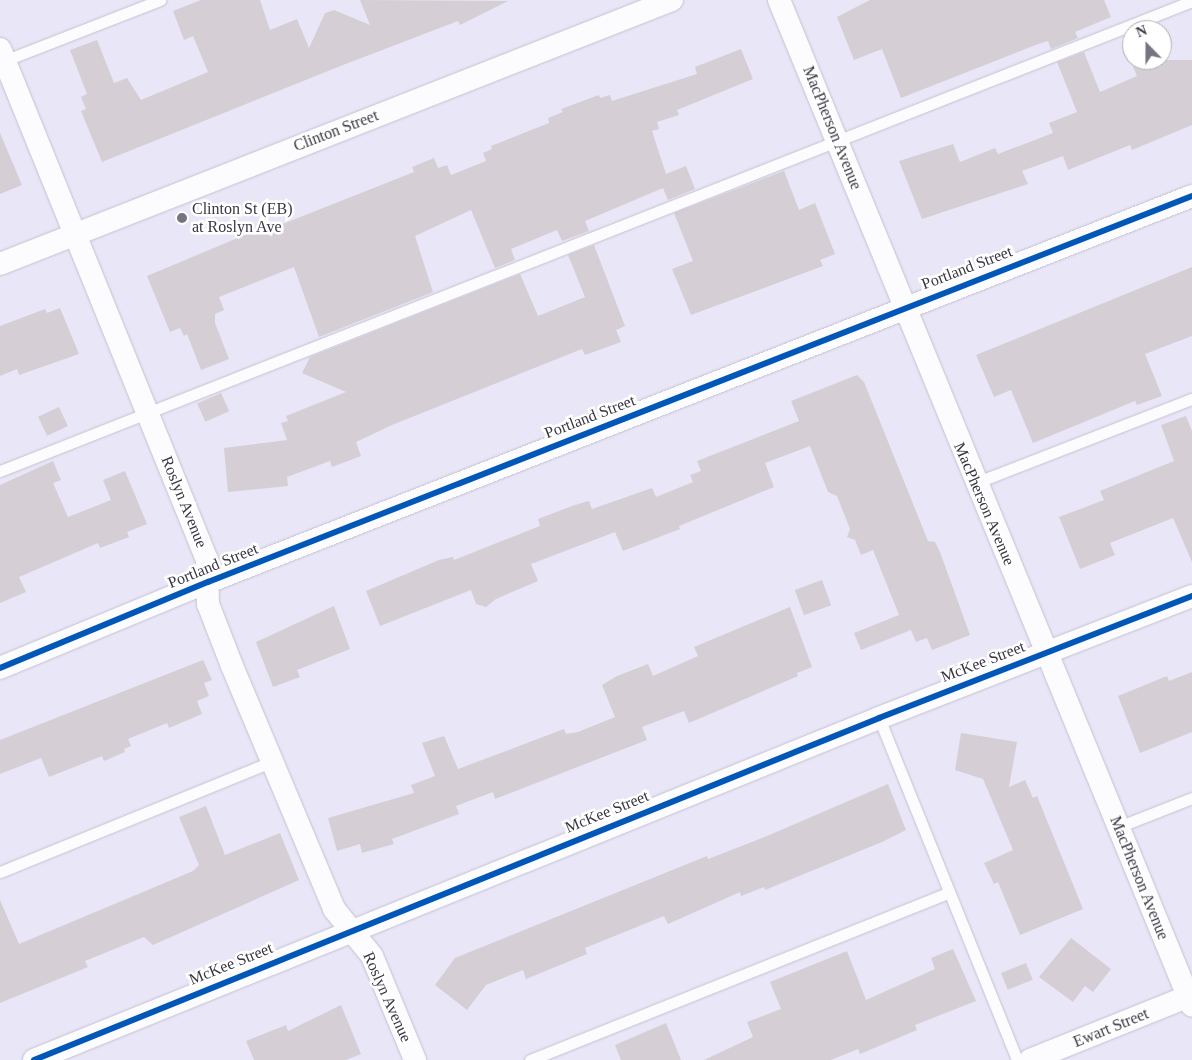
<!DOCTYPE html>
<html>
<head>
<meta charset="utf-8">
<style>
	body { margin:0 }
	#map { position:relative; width:1192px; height:1060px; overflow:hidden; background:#e8e6f7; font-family:"Times New Roman",serif }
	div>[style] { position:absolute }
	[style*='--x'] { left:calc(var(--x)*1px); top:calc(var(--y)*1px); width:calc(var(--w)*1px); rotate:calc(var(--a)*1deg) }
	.building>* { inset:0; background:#d6ced5; transform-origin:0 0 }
	.roads { filter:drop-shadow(0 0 1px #c4c2d0) drop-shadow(0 0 1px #c4c2d0) }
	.lane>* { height:11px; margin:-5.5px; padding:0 5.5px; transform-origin:5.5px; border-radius:5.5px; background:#fcfbfe }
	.street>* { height:22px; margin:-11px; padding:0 11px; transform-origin:11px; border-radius:11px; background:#fcfbfe }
	.cycleway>* { height:6px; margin:-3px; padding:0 3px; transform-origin:3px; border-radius:3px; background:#0057b8 }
	.dots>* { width:14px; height:14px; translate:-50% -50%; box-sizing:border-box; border:2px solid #fff; border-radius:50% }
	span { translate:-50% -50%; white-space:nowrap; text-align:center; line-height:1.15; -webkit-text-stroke:5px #fff; paint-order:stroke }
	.street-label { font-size:16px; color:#373642 }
	.poi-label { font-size:16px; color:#373642 }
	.left { translate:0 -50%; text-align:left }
	.north { position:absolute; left:1122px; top:20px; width:50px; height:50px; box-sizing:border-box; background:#fff; border:1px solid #afafb3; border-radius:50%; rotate:338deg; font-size:14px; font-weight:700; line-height:20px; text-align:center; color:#373642 }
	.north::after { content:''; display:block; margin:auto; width:18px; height:22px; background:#757481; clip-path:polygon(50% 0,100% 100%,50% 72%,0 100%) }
</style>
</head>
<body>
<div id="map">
	<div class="building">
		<div style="clip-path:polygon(201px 0,260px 0,270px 30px,297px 19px,309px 48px,325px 13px,334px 10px,370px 25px,360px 0,508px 1px,460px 25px,458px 21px,343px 65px,102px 162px,81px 111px,86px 109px,81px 97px,87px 94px,70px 50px,97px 40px,114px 83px,127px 78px,141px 100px,208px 72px,193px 36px,184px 40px,173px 11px)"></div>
		<div style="clip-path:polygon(870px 0,1104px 0,1111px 17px,1075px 32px,1078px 38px,1051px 49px,1048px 41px,1038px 44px,901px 98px,882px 49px,854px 60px,837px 17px)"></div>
		<div style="clip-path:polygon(741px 49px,753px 79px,677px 110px,679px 115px,657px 122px,659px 129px,652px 131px,666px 174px,686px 166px,695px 189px,668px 200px,663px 188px,585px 221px,589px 231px,562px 241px,557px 230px,511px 249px,515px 260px,495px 268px,471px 210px,415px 236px,433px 292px,319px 337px,294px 267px,219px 297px,224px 310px,215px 314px,215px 323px,229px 359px,201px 370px,187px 334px,184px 336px,180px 328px,170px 332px,147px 276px,264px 227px,265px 231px,414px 172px,412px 167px,434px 158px,438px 168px,447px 165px,451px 175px,486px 161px,483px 153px,492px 149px,491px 146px,549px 123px,548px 118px,563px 112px,561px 109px,599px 95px,600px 98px,610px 95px,612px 101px,697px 74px,695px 67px)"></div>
		<div style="clip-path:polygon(1084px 52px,1100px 92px,1137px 76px,1130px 60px,1192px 60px,1192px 125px,1132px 150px,1130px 145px,1068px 170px,1063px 156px,1022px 171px,1028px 184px,922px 219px,899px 161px,953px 144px,960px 162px,995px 148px,998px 154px,1053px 133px,1049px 123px,1077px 112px,1057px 62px)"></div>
		<div style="clip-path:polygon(0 133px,22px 185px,0 194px)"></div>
		<div style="clip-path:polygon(784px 171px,799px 210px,815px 203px,835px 254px,820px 260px,823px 266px,691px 315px,672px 269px,693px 261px,674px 213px)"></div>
		<div style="clip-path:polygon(594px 245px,625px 326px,616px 330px,621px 342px,585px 355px,582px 349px,392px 425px,356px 442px,361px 456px,332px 467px,330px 461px,287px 477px,288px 486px,228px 492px,224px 448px,287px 440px,281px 423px,288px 421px,286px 416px,346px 392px,302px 373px,310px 357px,520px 274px,538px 316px,585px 297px,568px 255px)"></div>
		<div style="clip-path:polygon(1192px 267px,1192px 336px,1145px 354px,1162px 396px,1137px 405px,1135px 401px,1033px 443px,1011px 390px,994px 397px,976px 355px)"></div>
		<div style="clip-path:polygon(60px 308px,79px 354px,19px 375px,17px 369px,0 376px,0 326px,45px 309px,47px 313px)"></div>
		<div style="clip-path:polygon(857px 375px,864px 382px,928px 541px,935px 542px,940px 552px,970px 635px,932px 650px,927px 638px,916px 642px,911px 630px,861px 650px,854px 633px,899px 615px,873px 550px,861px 555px,855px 540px,847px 537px,850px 529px,837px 496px,828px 492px,810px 446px,765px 463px,774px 487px,679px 526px,680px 529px,623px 551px,615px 532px,531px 564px,538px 581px,496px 599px,486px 607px,476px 604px,471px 590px,380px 626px,366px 591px,439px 560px,453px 557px,454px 560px,540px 526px,538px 519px,575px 505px,589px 501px,592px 509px,652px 488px,656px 497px,693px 482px,690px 475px,701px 471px,697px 461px,799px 421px,791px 401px)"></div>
		<div style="left:221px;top:393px;width:20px;height:26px;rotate:66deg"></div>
		<div style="left:59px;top:407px;width:21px;height:23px;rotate:65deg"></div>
		<div style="clip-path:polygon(1186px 416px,1192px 431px,1192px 562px,1173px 518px,1110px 543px,1115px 555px,1080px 569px,1059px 517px,1104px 500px,1100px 491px,1174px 461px,1161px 425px)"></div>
		<div style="clip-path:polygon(53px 461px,61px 480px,53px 483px,68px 517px,111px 500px,103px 480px,125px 471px,147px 524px,127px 532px,129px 537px,100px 548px,98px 543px,19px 577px,26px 592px,0 603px,0 485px)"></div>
		<div style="left:822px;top:580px;width:27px;height:29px;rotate:70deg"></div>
		<div style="clip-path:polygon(334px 606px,350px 649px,297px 670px,300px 677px,273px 687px,256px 642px)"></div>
		<div style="clip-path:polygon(790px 607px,812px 667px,797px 673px,798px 676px,689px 723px,684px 711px,642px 727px,647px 740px,495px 799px,493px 792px,456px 806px,459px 814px,392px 839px,394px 844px,362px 853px,360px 844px,337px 851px,328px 818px,414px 793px,411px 785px,435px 776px,422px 743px,444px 736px,458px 769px,564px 729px,566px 734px,578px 732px,615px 717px,602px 685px,617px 676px,648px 664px,653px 676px,698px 656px,694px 647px)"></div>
		<div style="clip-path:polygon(203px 660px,212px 680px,204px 683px,209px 696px,197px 701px,202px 714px,169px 728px,167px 723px,128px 739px,131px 746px,124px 749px,125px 752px,104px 761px,102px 756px,49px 777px,41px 758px,0 774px,0 740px)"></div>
		<div style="clip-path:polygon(1192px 672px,1192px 732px,1140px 753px,1118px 696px,1167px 676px,1169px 681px)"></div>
		<div style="clip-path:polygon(961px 733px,1017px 742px,1009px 787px,1025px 780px,1033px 798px,1037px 796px,1083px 909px,1020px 935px,998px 882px,994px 884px,984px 863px,1013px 850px,983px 779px,955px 770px)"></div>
		<div style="clip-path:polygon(888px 784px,906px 830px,882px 842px,765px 890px,764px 887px,741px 896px,740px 892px,668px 924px,664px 916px,585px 948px,587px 954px,526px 979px,523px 970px,486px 985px,467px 1010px,435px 985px,455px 958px,707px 856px,708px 859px,767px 836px)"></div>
		<div style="clip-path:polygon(206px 806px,225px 855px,280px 833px,299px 880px,153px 945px,144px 937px,85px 961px,88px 967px,0 1003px,0 900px,19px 944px,193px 871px,199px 865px,179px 817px)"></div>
		<div style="clip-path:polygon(1071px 938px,1111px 969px,1093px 992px,1085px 986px,1073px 1002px,1039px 977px)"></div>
		<div style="clip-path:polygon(953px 949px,976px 1001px,915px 1025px,917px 1030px,860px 1054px,858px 1049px,831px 1060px,704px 1060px,753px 1037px,747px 1022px,781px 1009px,770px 982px,847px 951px,866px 1000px,935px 969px,931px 958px)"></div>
		<div style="left:1026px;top:963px;width:18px;height:27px;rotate:68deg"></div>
		<div style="clip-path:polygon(341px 1005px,361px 1054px,346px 1060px,254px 1060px,246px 1041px,286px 1025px,288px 1031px)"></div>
		<div style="clip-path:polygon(666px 1023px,681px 1060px,621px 1060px,615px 1045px)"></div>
	</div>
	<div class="roads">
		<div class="lane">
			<div style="--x:1;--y:62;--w:171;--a:-21.3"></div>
			<div style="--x:0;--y:471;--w:1281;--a:-21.52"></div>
			<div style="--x:975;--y:483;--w:233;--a:-21.2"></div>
			<div style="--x:879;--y:718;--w:369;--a:68"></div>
			<div style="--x:1118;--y:827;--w:79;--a:-21.4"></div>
			<div style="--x:0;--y:872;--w:295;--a:-22.1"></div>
			<div style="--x:530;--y:1060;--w:450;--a:-21.8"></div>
		</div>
		<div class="street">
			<div style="--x:779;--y:0;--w:1087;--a:67.68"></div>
			<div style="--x:0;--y:49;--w:551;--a:67.95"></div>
			<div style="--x:207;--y:560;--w:44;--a:88.7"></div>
			<div style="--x:208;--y:604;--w:66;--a:68.8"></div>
			<div style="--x:232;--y:666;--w:264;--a:67.2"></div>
			<div style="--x:334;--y:909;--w:60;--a:51"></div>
			<div style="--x:372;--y:956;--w:113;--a:67.5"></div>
			<div style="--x:0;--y:264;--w:722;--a:-21.45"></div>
			<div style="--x:0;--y:668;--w:225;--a:-22.5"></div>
			<div style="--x:208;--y:582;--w:1057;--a:-21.42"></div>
			<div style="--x:34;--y:1060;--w:912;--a:-22.03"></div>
			<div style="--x:879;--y:718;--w:336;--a:-21.3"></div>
			<div style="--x:1030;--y:1060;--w:175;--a:-21.9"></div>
		</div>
	</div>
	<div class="cycleway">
		<div style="--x:0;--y:668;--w:225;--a:-22.5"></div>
		<div style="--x:208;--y:582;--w:1057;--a:-21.42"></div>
		<div style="--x:34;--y:1060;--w:912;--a:-22.03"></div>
		<div style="--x:879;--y:718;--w:336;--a:-21.3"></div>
	</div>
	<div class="dots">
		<div style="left:182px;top:218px;background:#757481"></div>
	</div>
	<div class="street-label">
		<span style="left:832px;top:128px;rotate:68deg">MacPherson Avenue</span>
		<span style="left:336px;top:131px;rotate:-21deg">Clinton Street</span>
		<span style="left:967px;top:268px;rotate:-21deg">Portland Street</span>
		<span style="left:590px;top:417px;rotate:-21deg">Portland Street</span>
		<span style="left:184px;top:502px;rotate:68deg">Roslyn Avenue</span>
		<span style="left:984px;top:504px;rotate:67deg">MacPherson Avenue</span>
		<span style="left:213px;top:566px;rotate:-22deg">Portland Street</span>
		<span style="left:983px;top:662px;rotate:-21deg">McKee Street</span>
		<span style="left:607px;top:812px;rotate:-22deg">McKee Street</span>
		<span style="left:1139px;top:878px;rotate:68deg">MacPherson Avenue</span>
		<span style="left:231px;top:964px;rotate:-22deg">McKee Street</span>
		<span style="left:387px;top:997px;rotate:66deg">Roslyn Avenue</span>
		<span style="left:1111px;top:1028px;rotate:-22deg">Ewart Street</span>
	</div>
	<div class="poi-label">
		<span class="left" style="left:192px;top:218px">Clinton St (EB)<br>at Roslyn Ave</span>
	</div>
	<div class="north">N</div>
</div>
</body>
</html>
